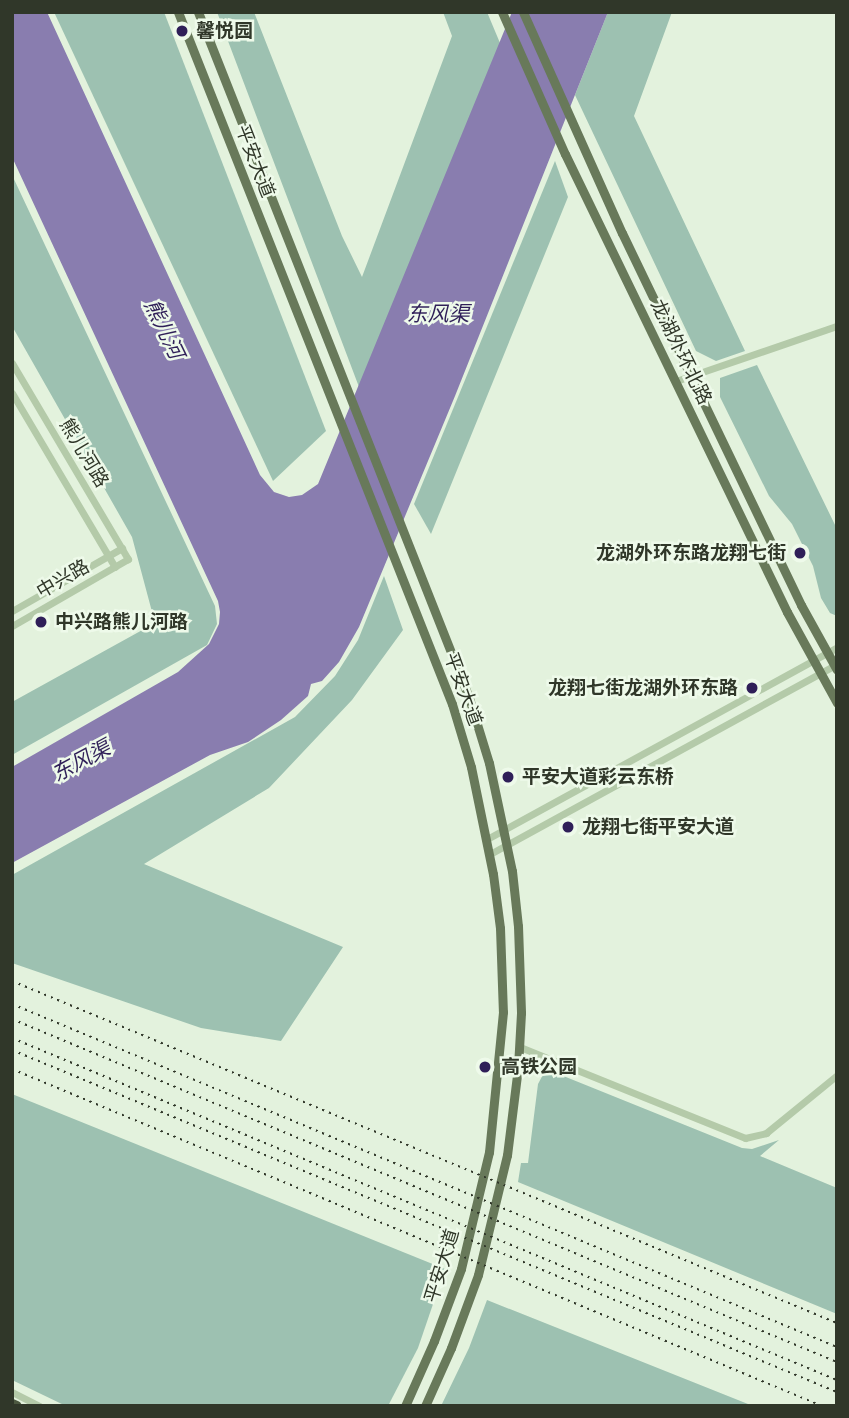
<!DOCTYPE html>
<html>
<head>
<meta charset="utf-8">
<style>
	body { margin:0 }
	#map { position:relative; width:849px; height:1418px; overflow:hidden; background:#e3f2dd; font-family:"Space Grotesk","Noto Sans SC",sans-serif }
	div>[style] { position:absolute }
	[style*='--x'] { left:calc(var(--x)*1px); top:calc(var(--y)*1px); width:calc(var(--w)*1px); rotate:calc(var(--a)*1deg) }
	.green>* { inset:0; background:#9dc1b1 }
	.water>* { inset:0; background:#897daf }
	.minor>* { height:7px; margin:-3.5px; padding:0 3.5px; transform-origin:3.5px; border-radius:3.5px; background:#b4caa9 }
	.major>* { height:9px; margin:-4.5px; padding:0 4.5px; transform-origin:4.5px; border-radius:4.5px; background:#68795a }
	.highway>* { height:10px; margin:-5px; padding:0 5px; transform-origin:5px; border-radius:5px; background:#4c5840 }
	.rail>* { height:2px; margin-top:-1px; transform-origin:0; background:repeating-linear-gradient(90deg,#303729 0 2px,transparent 0 7px) }
	.dots>* { width:19px; height:19px; translate:-50% -50%; box-sizing:border-box; border:4px solid #eefaea; border-radius:50% }
	span { translate:-50% -50%; white-space:nowrap; text-align:center; line-height:1.15; -webkit-text-stroke:5px #eefaea; paint-order:stroke }
	.poi-label { font-size:19px; color:#303729; font-weight:700 }
	.left { translate:0 -50%; text-align:left }
	.right { translate:-100% -50%; text-align:right }
	.street-label { font-size:19px; color:#303729 }
	.water-label { font-size:21px; color:#2f1f58; font-style:italic }
	.frame { position:absolute; inset:0; border:14px solid #303729; pointer-events:none }
</style>
</head>
<body>
<div id="map">
	<div class="green">
		<div style="clip-path:polygon(54px 12px,164px 12px,326px 431px,273px 481px)"></div>
		<div style="clip-path:polygon(217px 12px,254px 12px,342px 236px,362px 277px,452px 36px,443px 12px,487px 12px,500px 43px,359px 387px)"></div>
		<div style="clip-path:polygon(608px 12px,672px 12px,634px 116px,745px 351px,716px 361px,696px 351px,575px 95px)"></div>
		<div style="clip-path:polygon(555px 161px,568px 197px,431px 534px,414px 504px)"></div>
		<div style="clip-path:polygon(12px 175px,215px 606px,217px 624px,207px 645px,12px 755px,12px 702px,155px 623px,132px 537px,12px 326px)"></div>
		<div style="clip-path:polygon(757px 365px,837px 529px,837px 616px,830px 613px,821px 598px,813px 566px,792px 524px,769px 496px,720px 397px,720px 378px)"></div>
		<div style="clip-path:polygon(384px 576px,403px 630px,352px 700px,269px 788px,144px 864px,343px 947px,281px 1041px,201px 1028px,12px 963px,12px 875px,295px 717px,335px 676px,358px 640px)"></div>
		<div style="clip-path:polygon(546px 1069px,742px 1148px,752px 1149px,779px 1140px,760px 1156px,837px 1188px,837px 1314px,518px 1182px,521px 1163px,528px 1163px,538px 1084px)"></div>
		<div style="clip-path:polygon(12px 1094px,445px 1269px,418px 1348px,388px 1406px,66px 1406px,12px 1380px)"></div>
		<div style="clip-path:polygon(487px 1300px,753px 1406px,441px 1406px,469px 1348px)"></div>
	</div>
	<div class="water">
		<div style="clip-path:polygon(12px 12px,47px 12px,260px 475px,274px 492px,289px 497px,302px 495px,318px 484px,512px 12px,608px 12px,455px 396px,359px 627px,339px 662px,322px 681px,311px 684px,308px 696px,281px 720px,248px 742px,210px 755px,12px 863px,12px 767px,178px 672px,209px 644px,219px 624px,220px 612px,218px 601px,12px 157px)"></div>
	</div>
	<div class="minor">
		<div style="--x:12;--y:363;--w:228;--a:59.4"></div>
		<div style="--x:128;--y:559;--w:134;--a:150"></div>
		<div style="--x:676;--y:381;--w:170;--a:-18.9"></div>
		<div style="--x:12;--y:393;--w:202;--a:59.4"></div>
		<div style="--x:12;--y:611;--w:127;--a:-29.8"></div>
		<div style="--x:487;--y:839;--w:399;--a:-28.7"></div>
		<div style="--x:490;--y:854;--w:396;--a:-28.7"></div>
		<div style="--x:520;--y:1047;--w:243;--a:22"></div>
		<div style="--x:745;--y:1138;--w:22;--a:-13"></div>
		<div style="--x:766;--y:1133;--w:92;--a:-39.2"></div>
		<div style="--x:12;--y:1392;--w:31;--a:27"></div>
	</div>
	<div class="major">
		<div style="--x:178;--y:12;--w:744;--a:68.4"></div>
		<div style="--x:452;--y:704;--w:66;--a:73.2"></div>
		<div style="--x:471;--y:767;--w:109;--a:78.4"></div>
		<div style="--x:493;--y:874;--w:54;--a:82.6"></div>
		<div style="--x:500;--y:928;--w:84;--a:88"></div>
		<div style="--x:503;--y:1012;--w:141;--a:95.7"></div>
		<div style="--x:489;--y:1152;--w:120;--a:103.5"></div>
		<div style="--x:461;--y:1269;--w:77;--a:110.6"></div>
		<div style="--x:434;--y:1341;--w:71;--a:114"></div>
		<div style="--x:198;--y:12;--w:738;--a:68.44"></div>
		<div style="--x:469;--y:698;--w:68;--a:72.9"></div>
		<div style="--x:489;--y:763;--w:110;--a:78"></div>
		<div style="--x:512;--y:871;--w:55;--a:83.8"></div>
		<div style="--x:518;--y:926;--w:87;--a:88"></div>
		<div style="--x:521;--y:1013;--w:54;--a:93.2"></div>
		<div style="--x:518;--y:1067;--w:89;--a:97.1"></div>
		<div style="--x:507;--y:1155;--w:123;--a:103.6"></div>
		<div style="--x:478;--y:1275;--w:78;--a:110.3"></div>
		<div style="--x:451;--y:1348;--w:64;--a:114.1"></div>
		<div style="--x:502;--y:12;--w:155;--a:66.1"></div>
		<div style="--x:565;--y:154;--w:509;--a:64.14"></div>
		<div style="--x:787;--y:612;--w:104;--a:61.2"></div>
		<div style="--x:523;--y:12;--w:242;--a:65.9"></div>
		<div style="--x:622;--y:233;--w:413;--a:64.3"></div>
		<div style="--x:801;--y:605;--w:74;--a:61"></div>
	</div>
	<div class="highway">
		<div style="--x:12;--y:1404;--w:5;--a:22"></div>
	</div>
	<div class="rail">
		<div style="--x:12;--y:981;--w:893;--a:22.52"></div>
		<div style="--x:12;--y:1004;--w:893;--a:22.58"></div>
		<div style="--x:12;--y:1019;--w:893;--a:22.58"></div>
		<div style="--x:12;--y:1038;--w:893;--a:22.52"></div>
		<div style="--x:12;--y:1050;--w:893;--a:22.52"></div>
		<div style="--x:12;--y:1069;--w:877;--a:22.59"></div>
	</div>
	<div class="dots">
		<div style="left:182px;top:31px;background:#2f1f58"></div>
		<div style="left:800px;top:553px;background:#2f1f58"></div>
		<div style="left:41px;top:622px;background:#2f1f58"></div>
		<div style="left:752px;top:688px;background:#2f1f58"></div>
		<div style="left:508px;top:777px;background:#2f1f58"></div>
		<div style="left:568px;top:827px;background:#2f1f58"></div>
		<div style="left:485px;top:1067px;background:#2f1f58"></div>
	</div>
	<div class="poi-label">
		<span class="left" style="left:196px;top:31px">馨悦园</span>
		<span class="right" style="left:786px;top:553px">龙湖外环东路龙翔七街</span>
		<span class="left" style="left:55px;top:622px">中兴路熊儿河路</span>
		<span class="right" style="left:738px;top:688px">龙翔七街龙湖外环东路</span>
		<span class="left" style="left:522px;top:777px">平安大道彩云东桥</span>
		<span class="left" style="left:582px;top:827px">龙翔七街平安大道</span>
		<span class="left" style="left:501px;top:1067px">高铁公园</span>
	</div>
	<div class="street-label">
		<span style="left:255px;top:161px;rotate:69deg">平安大道</span>
		<span style="left:681px;top:352px;rotate:64deg">龙湖外环北路</span>
		<span style="left:84px;top:453px;rotate:59deg">熊儿河路</span>
		<span style="left:63px;top:579px;rotate:-30deg">中兴路</span>
		<span style="left:463px;top:689px;rotate:70deg">平安大道</span>
		<span style="left:442px;top:1266px;rotate:-73deg">平安大道</span>
	</div>
	<div class="water-label">
		<span style="left:438px;top:314px">东风渠</span>
		<span style="left:164px;top:329px;rotate:64deg">熊儿河</span>
		<span style="left:81px;top:761px;rotate:-28deg">东风渠</span>
	</div>
	<div class="frame"></div>
</div>
</body>
</html>
